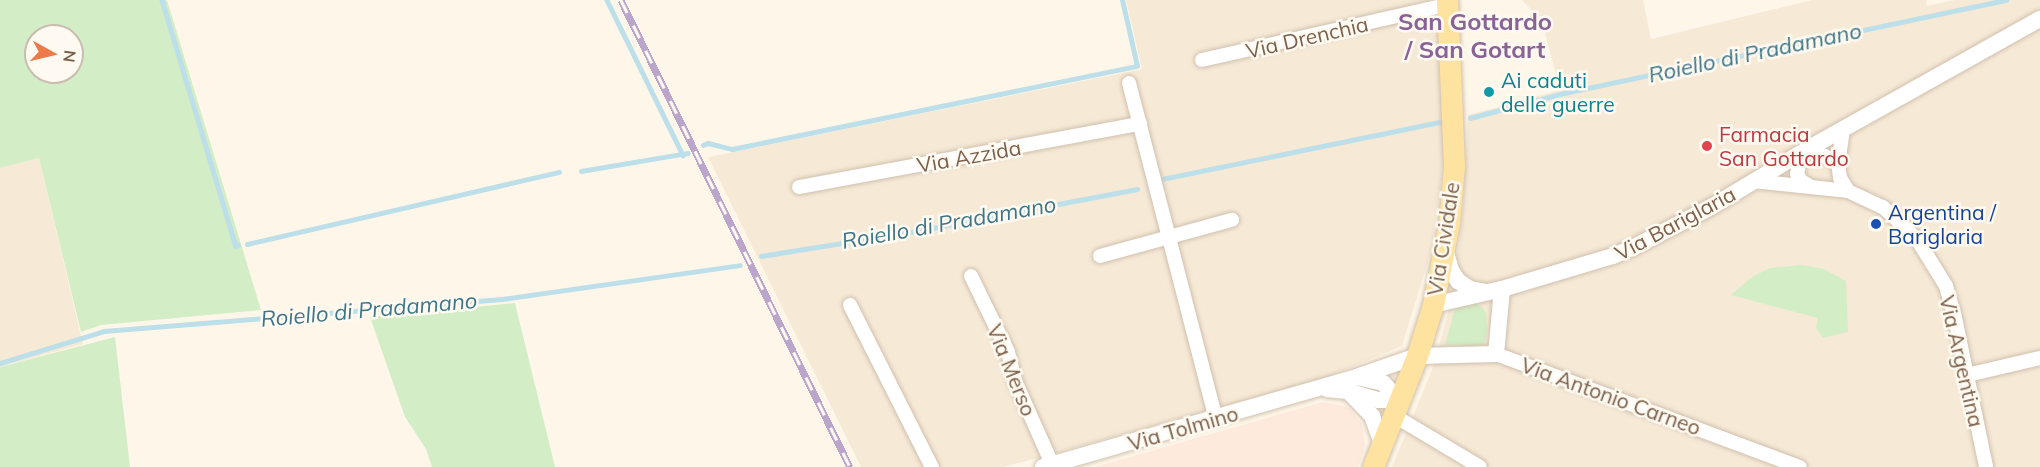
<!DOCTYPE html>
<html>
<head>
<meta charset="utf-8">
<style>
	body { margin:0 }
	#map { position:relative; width:2040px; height:467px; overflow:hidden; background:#fef7e9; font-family:Mulish,sans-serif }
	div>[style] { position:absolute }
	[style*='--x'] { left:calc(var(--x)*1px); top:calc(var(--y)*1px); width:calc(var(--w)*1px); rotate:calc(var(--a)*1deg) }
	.residential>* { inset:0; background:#f6ead7 }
	.commercial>* { inset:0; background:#fee9dd }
	.green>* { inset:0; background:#d3edc6 }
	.stream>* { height:4.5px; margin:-2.25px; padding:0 2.25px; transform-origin:2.25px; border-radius:2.25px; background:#bcdfe9 }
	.roads { filter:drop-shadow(0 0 2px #d1c0ad) drop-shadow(0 0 2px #d1c0ad) }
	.minor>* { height:14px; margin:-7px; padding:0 7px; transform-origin:7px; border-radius:7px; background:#fff }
	.tertiary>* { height:16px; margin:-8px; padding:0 8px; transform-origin:8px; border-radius:8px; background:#fff }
	.primary>* { height:21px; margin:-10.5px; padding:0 10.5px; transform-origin:10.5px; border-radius:10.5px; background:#fee29f }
	.rail>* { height:7px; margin-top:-3.5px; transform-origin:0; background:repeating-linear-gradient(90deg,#fffaf1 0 14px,#bca5ca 0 28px); box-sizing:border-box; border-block:2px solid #bca5ca }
	.dots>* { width:16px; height:16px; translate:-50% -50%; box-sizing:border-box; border:3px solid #fffaf1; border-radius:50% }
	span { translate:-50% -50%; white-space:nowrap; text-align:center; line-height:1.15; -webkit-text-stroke:5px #fffaf1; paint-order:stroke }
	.street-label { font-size:21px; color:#7a5f4a }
	.culture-label { font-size:21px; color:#0d838f }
	.left { translate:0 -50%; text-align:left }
	.health-label { font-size:21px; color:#be3a42 }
	.transit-label { font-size:21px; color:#164399 }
	.water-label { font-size:22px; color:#3f7687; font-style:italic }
	.quarter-label { font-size:24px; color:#896396; font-weight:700 }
	.north { position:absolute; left:24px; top:24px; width:60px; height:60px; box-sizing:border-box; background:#fffaf1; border:2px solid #cabcae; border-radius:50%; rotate:98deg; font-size:16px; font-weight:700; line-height:24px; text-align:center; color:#7a5f4a }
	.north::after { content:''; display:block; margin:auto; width:21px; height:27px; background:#ed7a49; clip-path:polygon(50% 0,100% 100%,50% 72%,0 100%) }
</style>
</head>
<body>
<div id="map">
	<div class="residential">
		<div style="clip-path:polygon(1126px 0,1439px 0,1444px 142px,1440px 190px,1431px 252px,1402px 346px,1328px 377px,1004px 467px,861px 467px,708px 157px,1142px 69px)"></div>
		<div style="clip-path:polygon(1522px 0,1643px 0,1651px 39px,1812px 0,1926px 0,1927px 6px,1954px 0,2040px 0,2040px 467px,1392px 467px,1434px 365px,1450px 305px,1463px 214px,1468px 115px,1560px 90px,1542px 22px)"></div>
		<div style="clip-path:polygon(39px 158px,83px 344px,0 367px,0 168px)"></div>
	</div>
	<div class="commercial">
		<div style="clip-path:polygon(1323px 402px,1348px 407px,1362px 424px,1365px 446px,1358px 467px,1095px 467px)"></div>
	</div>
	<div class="green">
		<div style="clip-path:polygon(evenodd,0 0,167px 0,261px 310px,101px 325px,81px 332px,39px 158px,0 168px,0 0,36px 36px,72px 36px,72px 72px,36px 72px,36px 36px)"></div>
		<div style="clip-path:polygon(1802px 265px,1824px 269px,1846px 281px,1848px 332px,1823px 338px,1816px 328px,1818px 318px,1731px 295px,1752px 277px,1770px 268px)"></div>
		<div style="clip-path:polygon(515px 303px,555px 467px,432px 467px,426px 449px,405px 417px,370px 317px)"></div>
		<div style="clip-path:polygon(1474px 303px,1481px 306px,1486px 313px,1487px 331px,1484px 347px,1445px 345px,1456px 305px)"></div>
		<div style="clip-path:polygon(115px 337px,130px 467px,0 467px,0 367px)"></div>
	</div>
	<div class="stream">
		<div style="--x:162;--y:0;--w:257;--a:73.3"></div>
		<div style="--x:236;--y:246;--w:2;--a:-27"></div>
		<div style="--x:607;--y:0;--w:173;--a:63.9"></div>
		<div style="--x:1470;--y:118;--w:97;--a:-14.9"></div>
		<div style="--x:1564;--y:93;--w:452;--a:-11.9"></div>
		<div style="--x:703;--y:145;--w:5;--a:-22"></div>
		<div style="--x:708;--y:143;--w:25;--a:14"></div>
		<div style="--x:732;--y:149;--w:413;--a:-11.6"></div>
		<div style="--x:1137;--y:66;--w:68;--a:-102.8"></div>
		<div style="--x:581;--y:171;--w:108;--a:-9.6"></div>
		<div style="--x:1162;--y:179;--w:284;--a:-11.6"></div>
		<div style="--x:247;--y:244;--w:320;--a:-13"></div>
		<div style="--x:761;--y:256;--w:158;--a:-9.1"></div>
		<div style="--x:917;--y:231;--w:224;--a:-10.8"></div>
		<div style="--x:0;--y:363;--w:109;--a:-17.1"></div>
		<div style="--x:104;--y:331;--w:399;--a:-4.6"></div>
		<div style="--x:502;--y:299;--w:240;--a:-8.1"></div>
	</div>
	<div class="roads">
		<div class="minor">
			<div style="--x:1202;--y:60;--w:251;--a:-12.7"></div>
			<div style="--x:1129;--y:83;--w:347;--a:75.5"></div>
			<div style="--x:1843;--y:129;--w:34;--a:98"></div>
			<div style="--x:1838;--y:163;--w:15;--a:82"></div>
			<div style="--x:1840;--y:178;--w:15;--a:58"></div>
			<div style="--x:1753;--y:181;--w:96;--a:6"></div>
			<div style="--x:1848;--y:191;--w:38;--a:25"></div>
			<div style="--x:1883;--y:207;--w:47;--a:43.3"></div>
			<div style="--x:1917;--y:239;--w:55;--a:58.3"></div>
			<div style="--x:1946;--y:286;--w:33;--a:74"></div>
			<div style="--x:1955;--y:318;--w:152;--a:78.2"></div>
			<div style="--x:1810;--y:186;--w:10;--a:-151"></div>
			<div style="--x:1801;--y:181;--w:8;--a:-120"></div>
			<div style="--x:1797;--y:174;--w:18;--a:-77"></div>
			<div style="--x:1801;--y:156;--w:11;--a:-45"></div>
			<div style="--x:1809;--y:148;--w:33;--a:27"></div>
			<div style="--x:799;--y:187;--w:347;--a:-10.5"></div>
			<div style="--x:1100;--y:256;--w:137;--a:-15.3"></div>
			<div style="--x:971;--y:276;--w:85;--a:64"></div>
			<div style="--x:1008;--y:352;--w:32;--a:76"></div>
			<div style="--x:1016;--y:383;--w:89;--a:66"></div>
			<div style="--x:850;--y:305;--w:182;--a:63.2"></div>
			<div style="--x:1496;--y:354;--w:324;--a:20.4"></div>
			<div style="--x:1967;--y:375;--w:75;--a:-13.1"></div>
			<div style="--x:1393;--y:415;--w:101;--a:30.9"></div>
		</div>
		<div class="tertiary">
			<div style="--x:1445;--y:249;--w:22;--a:74"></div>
			<div style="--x:1451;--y:270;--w:13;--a:58"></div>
			<div style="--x:1458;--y:281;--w:14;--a:34"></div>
			<div style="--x:1470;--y:289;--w:15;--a:11"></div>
			<div style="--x:1433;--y:305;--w:71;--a:-13.1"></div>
			<div style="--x:1502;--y:289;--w:116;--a:-16.6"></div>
			<div style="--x:1613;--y:256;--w:23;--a:-23"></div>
			<div style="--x:1634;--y:247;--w:87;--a:-27.5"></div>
			<div style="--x:1711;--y:207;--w:114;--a:-31"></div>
			<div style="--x:1809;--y:148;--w:265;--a:-29.2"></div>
			<div style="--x:1359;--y:376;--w:61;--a:-19"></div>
			<div style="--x:1417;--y:356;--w:79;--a:-1.5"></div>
			<div style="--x:1496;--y:354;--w:65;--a:-84.7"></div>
			<div style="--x:1327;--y:389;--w:20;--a:6"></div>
			<div style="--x:1347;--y:391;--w:33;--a:16"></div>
			<div style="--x:1379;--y:400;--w:20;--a:0"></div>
			<div style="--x:1350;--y:393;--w:32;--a:46"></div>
			<div style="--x:1372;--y:416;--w:29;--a:70"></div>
			<div style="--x:1043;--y:467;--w:327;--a:-16"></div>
			<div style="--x:1357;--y:377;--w:27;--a:13"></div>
			<div style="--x:1383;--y:383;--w:23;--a:47"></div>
		</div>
		<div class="primary">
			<div style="--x:1373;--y:467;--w:119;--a:-68.4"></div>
			<div style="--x:1417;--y:356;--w:53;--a:-72.6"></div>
			<div style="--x:1433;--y:305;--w:84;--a:-79"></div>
			<div style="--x:1449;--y:223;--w:57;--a:-85"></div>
			<div style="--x:1454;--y:166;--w:166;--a:-92.4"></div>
		</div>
	</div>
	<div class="rail">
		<div style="--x:621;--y:0;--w:520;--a:63.88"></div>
	</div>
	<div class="dots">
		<div style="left:1489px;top:92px;background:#0f9aa8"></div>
		<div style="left:1707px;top:146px;background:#e0444e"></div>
		<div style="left:1876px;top:224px;background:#1a4fb4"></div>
	</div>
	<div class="street-label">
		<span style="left:1307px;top:37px;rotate:-13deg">Via Drenchia</span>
		<span style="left:969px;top:156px;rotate:-10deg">Via Azzida</span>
		<span style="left:1675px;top:223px;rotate:-28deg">Via Bariglaria</span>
		<span style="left:1443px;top:239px;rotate:-81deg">Via Cividale</span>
		<span style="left:1962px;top:361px;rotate:77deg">Via Argentina</span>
		<span style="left:1012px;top:370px;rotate:68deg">Via Merso</span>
		<span style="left:1611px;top:396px;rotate:20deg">Via Antonio Carneo</span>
		<span style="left:1183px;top:428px;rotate:-16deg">Via Tolmino</span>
	</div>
	<div class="culture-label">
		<span class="left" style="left:1501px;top:92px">Ai caduti<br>delle guerre</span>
	</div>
	<div class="health-label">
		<span class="left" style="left:1719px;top:146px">Farmacia<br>San Gottardo</span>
	</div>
	<div class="transit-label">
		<span class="left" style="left:1888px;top:224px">Argentina /<br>Bariglaria</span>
	</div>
	<div class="water-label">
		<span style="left:1755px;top:53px;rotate:-12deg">Roiello di Pradamano</span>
		<span style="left:949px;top:223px;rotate:-10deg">Roiello di Pradamano</span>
		<span style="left:369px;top:310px;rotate:-5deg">Roiello di Pradamano</span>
	</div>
	<div class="quarter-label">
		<span style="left:1475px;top:36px">San Gottardo<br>/ San Gotart</span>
	</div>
	<div class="north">N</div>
</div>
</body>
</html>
